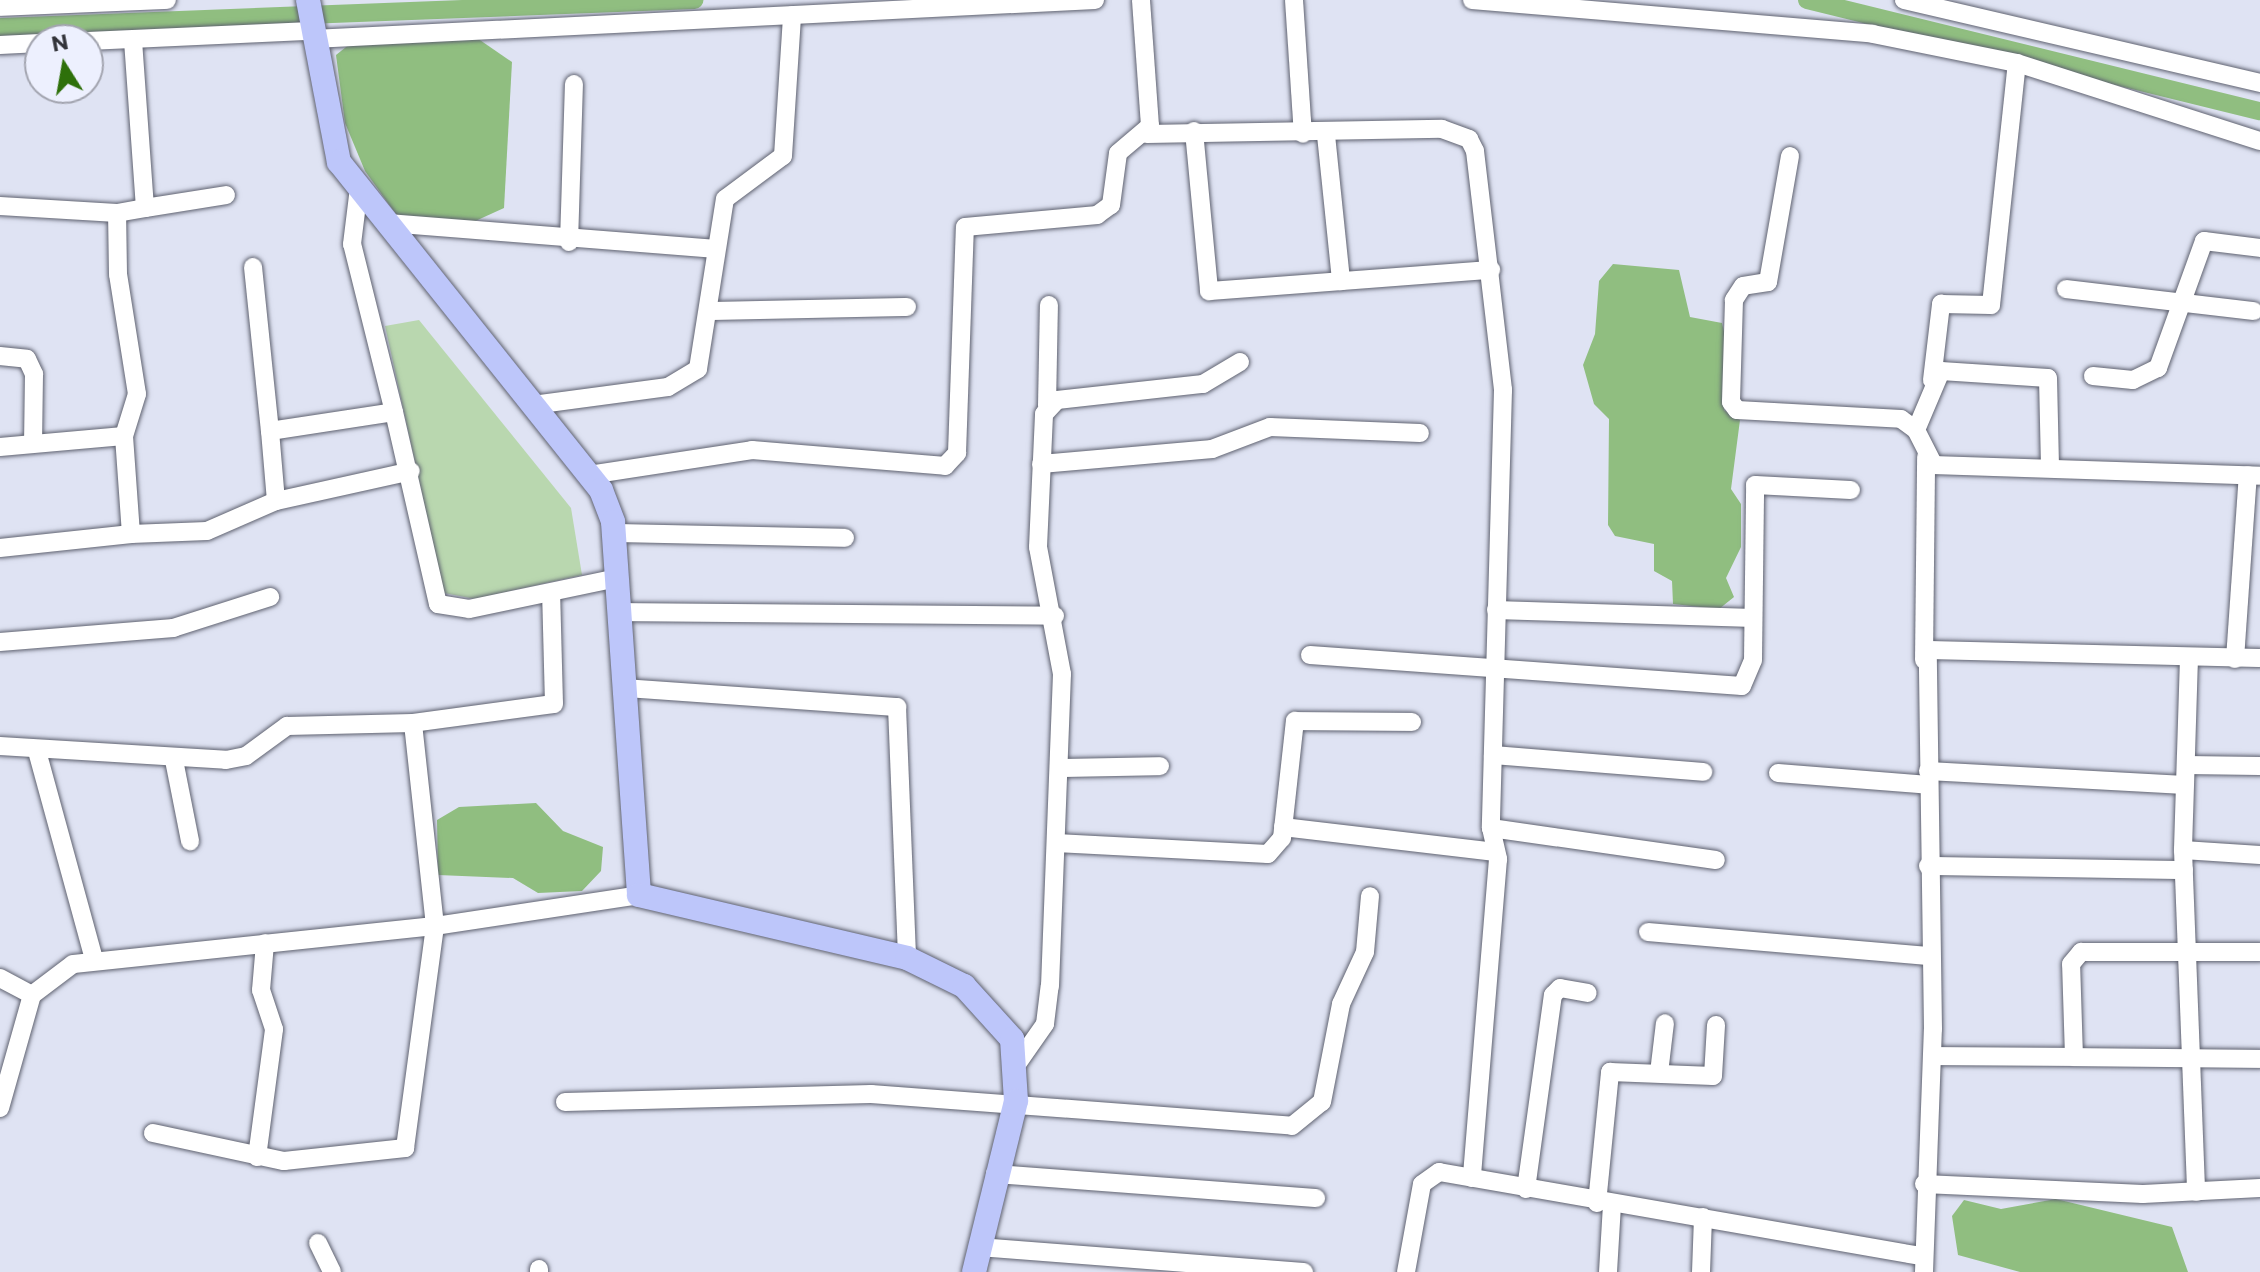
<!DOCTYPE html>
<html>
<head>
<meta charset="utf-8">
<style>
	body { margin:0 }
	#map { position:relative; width:2260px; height:1272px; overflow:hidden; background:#dfe3f3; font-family:Commissioner,sans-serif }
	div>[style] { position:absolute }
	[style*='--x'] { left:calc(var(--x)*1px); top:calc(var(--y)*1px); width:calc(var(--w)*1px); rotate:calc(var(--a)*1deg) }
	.green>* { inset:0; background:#b9d7af }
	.water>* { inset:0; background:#90be80 }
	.canal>* { height:18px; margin:-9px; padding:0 9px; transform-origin:9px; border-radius:9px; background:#90be80 }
	.roads { filter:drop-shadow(0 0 2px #5f6270) drop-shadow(0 0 2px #5f6270) }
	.minor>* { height:18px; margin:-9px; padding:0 9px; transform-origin:9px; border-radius:9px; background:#fff }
	.major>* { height:24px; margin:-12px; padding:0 12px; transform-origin:12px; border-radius:12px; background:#bdc6fa }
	span { translate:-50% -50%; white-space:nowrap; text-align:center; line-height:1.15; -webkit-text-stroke:8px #edf0fe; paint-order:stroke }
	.north { position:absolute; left:24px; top:24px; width:80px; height:80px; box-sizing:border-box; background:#edf0fe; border:2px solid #a2a4af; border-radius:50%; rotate:349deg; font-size:22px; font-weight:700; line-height:32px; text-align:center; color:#323339 }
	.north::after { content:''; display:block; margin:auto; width:28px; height:36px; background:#2e700a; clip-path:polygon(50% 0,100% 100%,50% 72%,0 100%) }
</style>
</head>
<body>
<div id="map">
	<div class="green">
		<div style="clip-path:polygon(419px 320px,571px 508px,582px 575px,475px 599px,444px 593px,385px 326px)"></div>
	</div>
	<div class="water">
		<div style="clip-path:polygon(477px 38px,512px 62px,504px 208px,471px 223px,398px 217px,365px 171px,345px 123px,336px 55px,351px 43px)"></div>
		<div style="clip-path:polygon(1613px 264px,1679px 270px,1690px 317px,1722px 323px,1732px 366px,1724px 410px,1740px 420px,1731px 489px,1741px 504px,1741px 547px,1726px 578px,1734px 597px,1719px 609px,1673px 604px,1672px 581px,1654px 571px,1654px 544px,1615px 536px,1608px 525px,1609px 419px,1594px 404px,1583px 365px,1595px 334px,1599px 281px)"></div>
		<div style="clip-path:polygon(536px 803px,563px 831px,603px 847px,601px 871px,582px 891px,538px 893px,513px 878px,438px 875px,437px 820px,459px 807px)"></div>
		<div style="clip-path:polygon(2056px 1199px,2172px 1227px,2188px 1272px,2020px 1272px,1958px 1255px,1952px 1216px,1964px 1200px,2001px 1209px)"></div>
	</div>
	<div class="canal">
		<div style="--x:1807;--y:0;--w:466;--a:13.8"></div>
		<div style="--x:0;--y:27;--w:695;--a:-2.23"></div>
	</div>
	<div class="roads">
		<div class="minor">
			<div style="--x:1294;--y:0;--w:134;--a:86.2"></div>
			<div style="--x:1472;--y:0;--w:402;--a:4.8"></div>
			<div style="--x:1873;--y:34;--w:147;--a:11.4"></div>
			<div style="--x:2017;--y:63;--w:255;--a:17.8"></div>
			<div style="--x:1904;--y:0;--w:366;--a:13.1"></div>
			<div style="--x:0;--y:7;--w:167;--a:-2.4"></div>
			<div style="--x:313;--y:39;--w:783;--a:-2.86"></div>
			<div style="--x:88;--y:41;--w:223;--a:-2.6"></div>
			<div style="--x:0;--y:45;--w:40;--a:-2.9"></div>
			<div style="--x:1194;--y:131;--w:161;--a:84.6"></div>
			<div style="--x:1209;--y:291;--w:283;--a:-4.3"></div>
			<div style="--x:1147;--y:134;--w:295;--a:-1"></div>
			<div style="--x:1442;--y:129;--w:29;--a:20"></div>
			<div style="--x:1469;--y:139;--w:13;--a:63"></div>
			<div style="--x:1475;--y:151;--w:241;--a:83.3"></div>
			<div style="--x:1503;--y:390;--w:438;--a:91.6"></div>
			<div style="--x:1491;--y:828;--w:32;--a:77"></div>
			<div style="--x:1498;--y:859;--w:320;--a:94.7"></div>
			<div style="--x:1326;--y:135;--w:147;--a:84.1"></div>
			<div style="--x:1790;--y:156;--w:128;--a:99.9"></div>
			<div style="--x:1768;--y:282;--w:25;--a:171"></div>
			<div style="--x:1743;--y:286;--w:17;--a:123"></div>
			<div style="--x:1734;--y:300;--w:102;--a:91.7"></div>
			<div style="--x:1731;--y:402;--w:10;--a:53"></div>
			<div style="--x:1737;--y:410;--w:164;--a:3.1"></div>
			<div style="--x:1901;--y:419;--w:19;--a:36"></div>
			<div style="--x:1916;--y:430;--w:39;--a:63"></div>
			<div style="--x:1934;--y:465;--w:326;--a:1.9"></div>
			<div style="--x:0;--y:206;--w:117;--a:3.4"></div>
			<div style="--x:145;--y:208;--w:82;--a:-9.1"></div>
			<div style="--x:387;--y:223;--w:328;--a:4.5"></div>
			<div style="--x:569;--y:242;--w:158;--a:-88.2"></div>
			<div style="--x:253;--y:267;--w:165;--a:84.1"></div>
			<div style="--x:270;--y:431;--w:125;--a:-8.7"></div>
			<div style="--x:394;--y:412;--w:173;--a:-104"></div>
			<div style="--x:352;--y:244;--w:56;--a:-82.9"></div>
			<div style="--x:2066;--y:289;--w:189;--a:6.7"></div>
			<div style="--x:709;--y:311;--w:198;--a:-1.2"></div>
			<div style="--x:0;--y:356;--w:27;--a:6"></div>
			<div style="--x:27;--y:359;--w:17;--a:65"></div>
			<div style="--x:34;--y:374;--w:69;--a:90.8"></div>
			<div style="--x:2093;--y:376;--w:40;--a:5.7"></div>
			<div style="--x:2133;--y:380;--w:28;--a:-26"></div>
			<div style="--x:2158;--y:368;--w:135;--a:-70.1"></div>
			<div style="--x:2204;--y:241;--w:56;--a:7.1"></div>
			<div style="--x:1932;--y:380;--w:77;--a:-83.2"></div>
			<div style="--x:1941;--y:304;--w:50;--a:1.1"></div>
			<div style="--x:1991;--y:305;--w:243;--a:-83.9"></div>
			<div style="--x:533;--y:405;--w:136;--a:-7.6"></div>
			<div style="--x:668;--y:387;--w:35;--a:-31"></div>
			<div style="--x:698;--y:369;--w:172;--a:-81"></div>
			<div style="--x:725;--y:199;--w:72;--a:-36.6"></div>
			<div style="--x:783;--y:156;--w:141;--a:-86.3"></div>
			<div style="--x:1047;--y:406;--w:101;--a:-88.9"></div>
			<div style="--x:394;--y:412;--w:197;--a:77.1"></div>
			<div style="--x:438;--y:604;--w:31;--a:9"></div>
			<div style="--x:469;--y:609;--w:151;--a:-11.8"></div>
			<div style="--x:1916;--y:430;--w:64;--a:-67"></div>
			<div style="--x:1941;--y:371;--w:107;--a:3.7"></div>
			<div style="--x:2048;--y:378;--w:87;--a:88.7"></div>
			<div style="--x:270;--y:431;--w:70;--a:85.1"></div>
			<div style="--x:276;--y:501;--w:138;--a:-12.5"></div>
			<div style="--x:0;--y:447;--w:124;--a:-5.1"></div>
			<div style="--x:1041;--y:464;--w:172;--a:-5"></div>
			<div style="--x:1212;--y:449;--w:62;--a:-20.8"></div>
			<div style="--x:1270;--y:427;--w:150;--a:2.3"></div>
			<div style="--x:589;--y:475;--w:165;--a:-8.7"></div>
			<div style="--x:752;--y:450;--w:194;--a:4.7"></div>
			<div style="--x:945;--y:466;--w:18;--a:-47"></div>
			<div style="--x:957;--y:453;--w:226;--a:-88"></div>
			<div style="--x:965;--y:227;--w:133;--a:-5.2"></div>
			<div style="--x:1097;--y:215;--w:17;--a:-36"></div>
			<div style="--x:1111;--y:205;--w:52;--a:-82.3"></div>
			<div style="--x:1118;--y:153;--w:42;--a:-40.2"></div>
			<div style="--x:1150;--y:126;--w:126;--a:-94.1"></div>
			<div style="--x:614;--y:533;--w:231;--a:1.2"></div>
			<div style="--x:131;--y:534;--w:76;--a:-2.3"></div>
			<div style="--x:207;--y:531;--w:75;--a:-23.5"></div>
			<div style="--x:0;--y:548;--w:132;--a:-6.1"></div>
			<div style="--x:131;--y:534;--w:98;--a:-94.1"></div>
			<div style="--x:124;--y:436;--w:44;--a:-72.8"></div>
			<div style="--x:137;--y:394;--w:121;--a:-99"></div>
			<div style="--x:118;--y:274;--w:61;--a:-90.9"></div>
			<div style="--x:117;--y:213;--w:28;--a:-10"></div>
			<div style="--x:145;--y:208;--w:169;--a:-94.1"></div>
			<div style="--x:1496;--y:610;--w:257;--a:1.8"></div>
			<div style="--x:620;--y:612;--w:435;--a:0.5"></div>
			<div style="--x:0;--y:642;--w:174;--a:-4.6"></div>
			<div style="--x:173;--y:628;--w:102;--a:-17.7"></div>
			<div style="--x:1310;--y:655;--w:433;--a:4.1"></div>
			<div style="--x:1742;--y:686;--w:28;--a:-67"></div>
			<div style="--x:1753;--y:660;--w:175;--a:-89.3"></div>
			<div style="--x:1755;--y:485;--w:96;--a:3"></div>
			<div style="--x:2189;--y:658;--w:192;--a:91.8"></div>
			<div style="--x:2183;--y:850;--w:77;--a:3.7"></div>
			<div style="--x:2235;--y:659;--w:184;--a:-86"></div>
			<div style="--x:1924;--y:660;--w:203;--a:-89.4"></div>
			<div style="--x:625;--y:688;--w:273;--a:4"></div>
			<div style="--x:897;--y:707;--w:251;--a:87.7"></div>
			<div style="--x:0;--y:746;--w:226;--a:3.5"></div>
			<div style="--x:226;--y:760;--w:20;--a:-11"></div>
			<div style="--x:246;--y:756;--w:51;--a:-36.2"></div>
			<div style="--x:287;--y:726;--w:126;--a:-1.4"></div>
			<div style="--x:413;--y:723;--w:142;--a:-7.7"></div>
			<div style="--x:554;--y:704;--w:111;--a:-91.5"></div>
			<div style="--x:37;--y:751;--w:217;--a:74.7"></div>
			<div style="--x:1493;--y:755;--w:211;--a:4.6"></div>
			<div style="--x:174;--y:760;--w:83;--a:78.8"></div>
			<div style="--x:2186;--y:765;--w:74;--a:0.8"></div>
			<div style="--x:1059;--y:768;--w:101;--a:-1.1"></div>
			<div style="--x:1928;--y:771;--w:257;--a:3.1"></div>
			<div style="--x:1778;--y:773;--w:151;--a:4.5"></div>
			<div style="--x:1283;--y:827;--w:214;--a:6.7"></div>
			<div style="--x:1491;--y:828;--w:227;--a:8.1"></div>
			<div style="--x:1056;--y:843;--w:212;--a:3"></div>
			<div style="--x:1268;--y:854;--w:21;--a:-49"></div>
			<div style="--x:1282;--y:838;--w:118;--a:-83.7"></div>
			<div style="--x:1295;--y:721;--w:117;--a:0.5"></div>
			<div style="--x:2183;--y:850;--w:342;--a:87.8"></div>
			<div style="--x:1928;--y:866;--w:256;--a:0.9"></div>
			<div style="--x:1648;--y:932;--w:281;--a:4.9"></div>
			<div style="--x:0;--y:978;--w:36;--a:28"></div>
			<div style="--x:1933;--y:1056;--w:141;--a:0.4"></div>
			<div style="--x:2074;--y:1057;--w:93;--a:-91.8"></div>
			<div style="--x:2071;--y:964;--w:16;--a:-50"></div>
			<div style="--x:2081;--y:952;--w:179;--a:0"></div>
			<div style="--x:2074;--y:1057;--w:186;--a:0.6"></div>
			<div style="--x:1017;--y:1064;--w:49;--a:-55"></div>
			<div style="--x:1045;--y:1024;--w:38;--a:-83"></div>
			<div style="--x:1050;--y:986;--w:312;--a:-87.8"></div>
			<div style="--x:1062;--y:674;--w:129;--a:-100.7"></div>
			<div style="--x:1038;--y:547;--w:133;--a:-87.4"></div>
			<div style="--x:1044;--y:414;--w:19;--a:-47"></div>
			<div style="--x:1057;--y:400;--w:147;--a:-6.3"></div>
			<div style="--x:1203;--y:384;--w:43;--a:-30.7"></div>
			<div style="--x:1659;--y:1073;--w:50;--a:-83.2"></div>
			<div style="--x:565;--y:1102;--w:306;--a:-1.5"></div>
			<div style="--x:871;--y:1094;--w:422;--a:4.3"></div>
			<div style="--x:1292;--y:1126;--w:38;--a:-39"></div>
			<div style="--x:1322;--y:1102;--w:100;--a:-79"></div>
			<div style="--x:1341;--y:1004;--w:57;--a:-65.2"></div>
			<div style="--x:1365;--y:952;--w:56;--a:-84.9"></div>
			<div style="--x:0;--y:1108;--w:117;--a:-74.2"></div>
			<div style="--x:32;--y:995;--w:51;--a:-37.1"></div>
			<div style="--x:73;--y:964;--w:364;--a:-6"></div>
			<div style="--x:435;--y:926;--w:206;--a:-8.6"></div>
			<div style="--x:153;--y:1133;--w:134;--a:12.1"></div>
			<div style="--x:284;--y:1161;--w:122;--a:-6.1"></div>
			<div style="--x:405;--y:1148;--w:224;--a:-82.3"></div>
			<div style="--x:435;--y:926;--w:204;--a:-96.2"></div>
			<div style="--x:257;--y:1157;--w:129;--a:-82.4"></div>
			<div style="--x:274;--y:1029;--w:41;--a:-108.4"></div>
			<div style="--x:261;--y:990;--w:47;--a:-85.1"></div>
			<div style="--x:995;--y:1174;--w:322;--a:4.3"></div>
			<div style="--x:1924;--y:1184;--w:219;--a:2.6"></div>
			<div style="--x:2143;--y:1194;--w:117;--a:-2.9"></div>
			<div style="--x:1526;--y:1189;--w:196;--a:-82.1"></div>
			<div style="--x:1553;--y:995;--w:10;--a:-45"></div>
			<div style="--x:1560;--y:988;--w:28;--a:10"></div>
			<div style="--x:1597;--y:1203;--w:132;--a:-84.3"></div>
			<div style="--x:1610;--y:1072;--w:103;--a:2.2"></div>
			<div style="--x:1713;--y:1076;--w:51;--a:-86.6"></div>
			<div style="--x:318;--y:1243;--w:32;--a:64"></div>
			<div style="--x:978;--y:1247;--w:327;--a:4.4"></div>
			<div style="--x:539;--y:1269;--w:3;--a:90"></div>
			<div style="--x:1406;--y:1272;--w:89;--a:-79.7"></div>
			<div style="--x:1422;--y:1184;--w:21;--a:-35"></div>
			<div style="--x:1439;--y:1172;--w:487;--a:9.9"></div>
			<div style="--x:1608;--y:1272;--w:67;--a:-86.6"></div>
			<div style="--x:1701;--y:1272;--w:55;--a:-87.9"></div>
			<div style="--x:1924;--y:1272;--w:243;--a:-87.9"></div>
			<div style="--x:1933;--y:1029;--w:379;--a:-90.8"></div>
			<div style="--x:1928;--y:650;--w:332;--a:1.4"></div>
		</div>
		<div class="major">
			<div style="--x:308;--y:0;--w:165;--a:79.2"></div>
			<div style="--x:339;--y:162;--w:420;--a:51.4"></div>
			<div style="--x:601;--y:490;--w:34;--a:69"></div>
			<div style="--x:613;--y:522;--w:374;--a:86"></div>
			<div style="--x:639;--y:895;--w:275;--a:13.2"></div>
			<div style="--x:907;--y:958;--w:64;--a:26.2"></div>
			<div style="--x:964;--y:986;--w:72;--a:47.8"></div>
			<div style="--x:1012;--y:1039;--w:62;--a:86.3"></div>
			<div style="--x:1016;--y:1101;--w:176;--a:103.8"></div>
		</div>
	</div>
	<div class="north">N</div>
</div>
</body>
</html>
